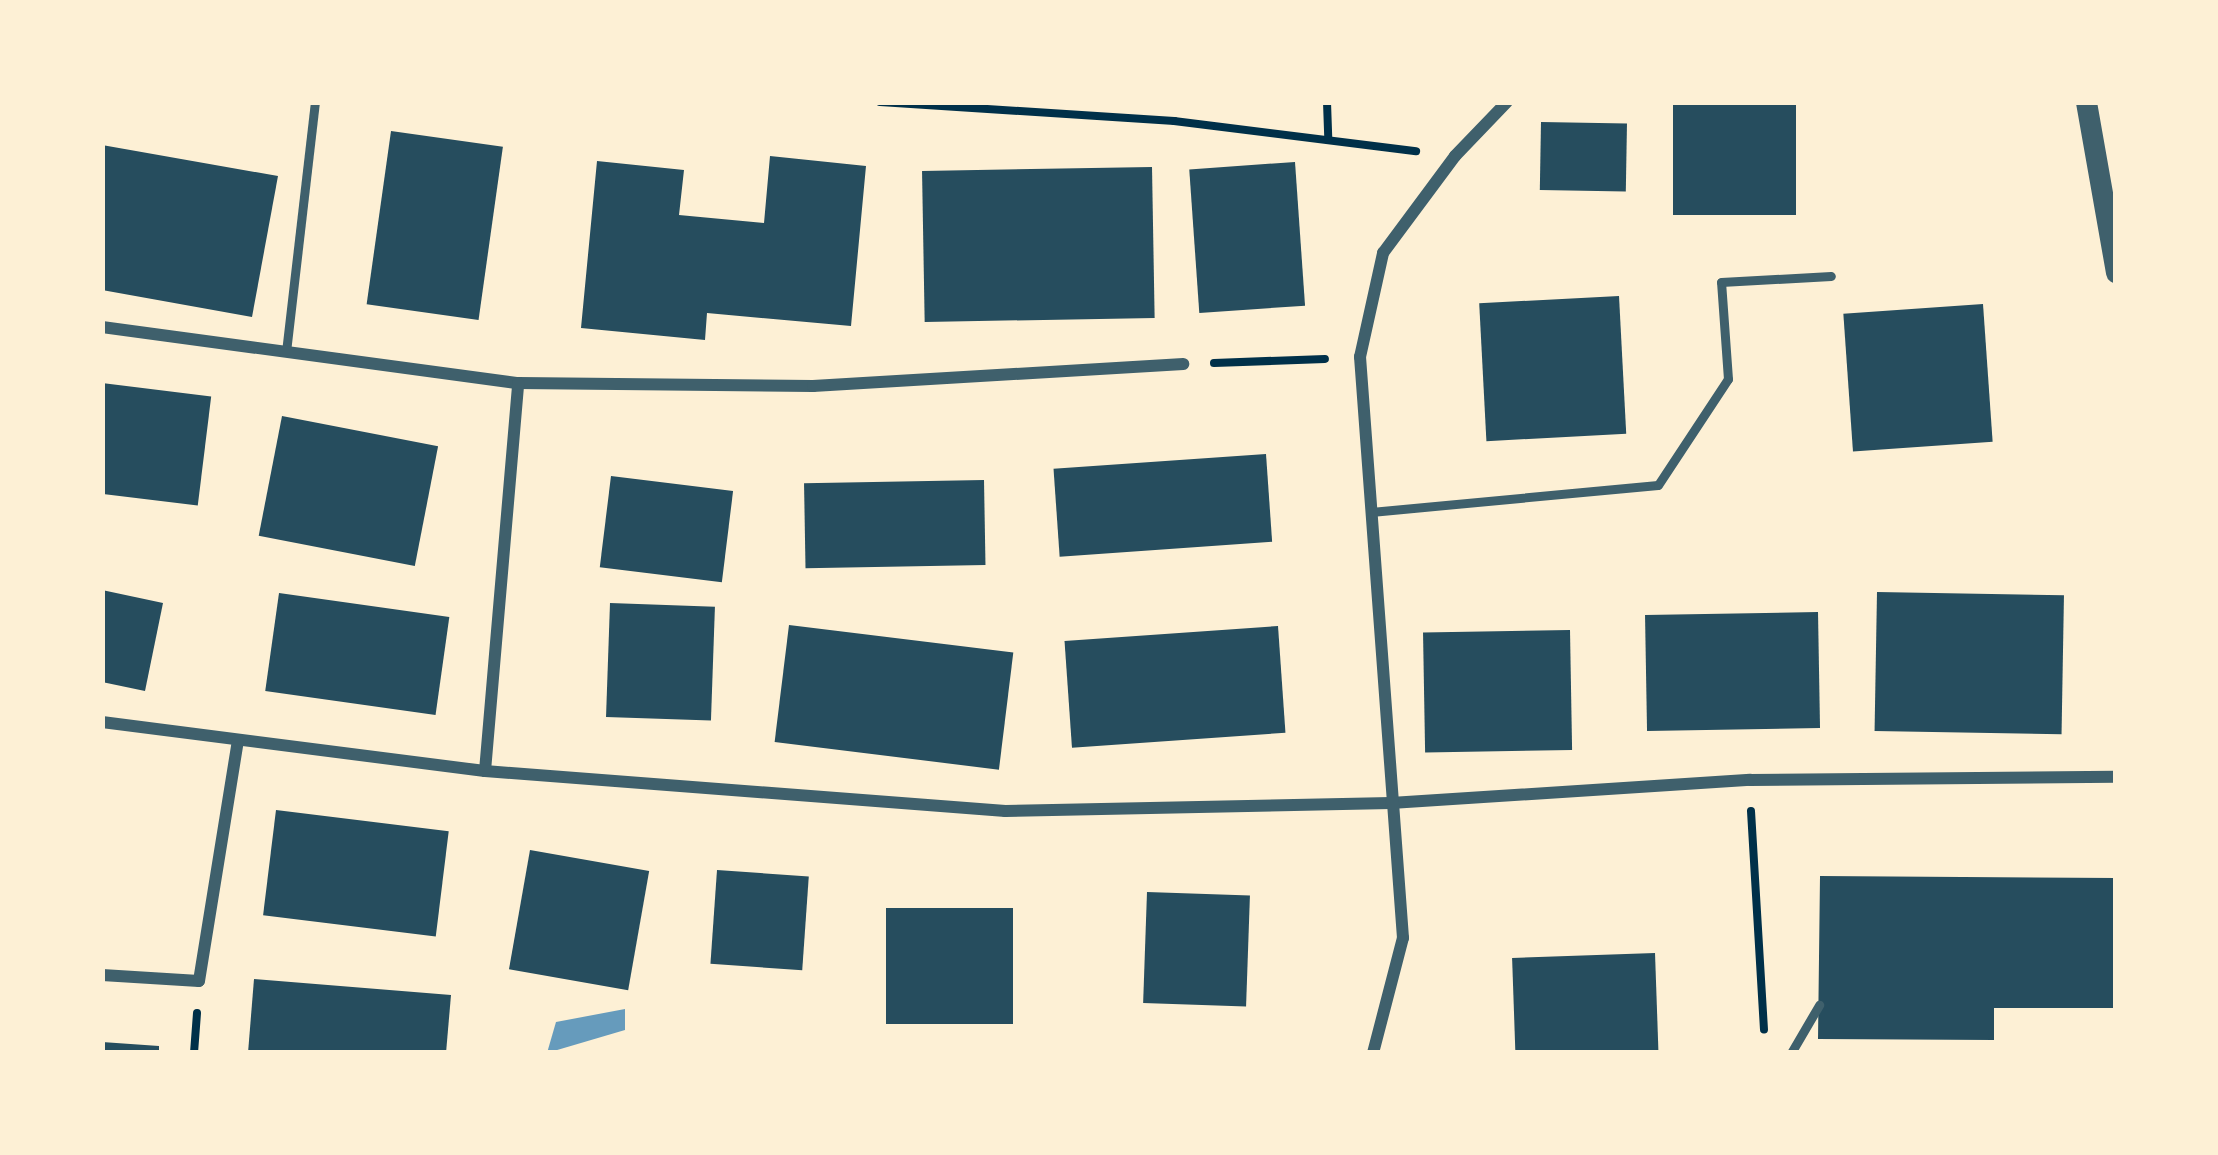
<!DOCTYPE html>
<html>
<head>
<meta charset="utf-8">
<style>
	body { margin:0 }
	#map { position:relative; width:2218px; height:1155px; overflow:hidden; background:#fdf0d5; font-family:"Fira Sans Condensed",sans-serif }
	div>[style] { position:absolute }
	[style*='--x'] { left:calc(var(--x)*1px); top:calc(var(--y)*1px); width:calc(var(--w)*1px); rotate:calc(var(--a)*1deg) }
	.water>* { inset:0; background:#669bbc }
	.building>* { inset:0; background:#264d5e; transform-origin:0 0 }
	.path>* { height:8px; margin:-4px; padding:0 4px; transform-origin:4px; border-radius:4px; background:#003049 }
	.service>* { height:9px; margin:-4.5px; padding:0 4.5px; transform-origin:4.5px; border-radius:4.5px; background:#3f606c }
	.minor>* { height:12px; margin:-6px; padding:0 6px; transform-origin:6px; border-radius:6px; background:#3f606c }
	.tertiary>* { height:21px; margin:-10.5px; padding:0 10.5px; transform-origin:10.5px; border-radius:10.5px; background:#3f606c }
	span { translate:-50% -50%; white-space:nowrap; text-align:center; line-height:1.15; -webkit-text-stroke:9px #fdf0d5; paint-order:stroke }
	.frame { position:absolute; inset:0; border:105px solid #fdf0d5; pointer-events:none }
</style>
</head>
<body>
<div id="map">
	<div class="water">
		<div style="clip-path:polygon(625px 1009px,625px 1030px,547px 1053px,556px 1022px)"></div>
	</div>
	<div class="building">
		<div style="left:1673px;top:102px;width:123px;height:113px"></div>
		<div style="left:1541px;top:122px;width:86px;height:68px;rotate:1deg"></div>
		<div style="left:391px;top:131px;width:113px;height:175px;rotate:8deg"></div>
		<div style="clip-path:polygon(102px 145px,278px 176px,252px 317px,102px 290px)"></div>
		<div style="clip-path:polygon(770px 156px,866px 166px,851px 326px,707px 313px,705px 340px,581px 328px,597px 161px,684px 170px,679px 215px,764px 223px)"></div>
		<div style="left:1295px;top:162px;width:144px;height:106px;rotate:86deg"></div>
		<div style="left:1152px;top:167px;width:151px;height:230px;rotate:89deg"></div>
		<div style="left:1619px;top:296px;width:138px;height:140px;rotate:87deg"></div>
		<div style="left:1983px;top:304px;width:138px;height:140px;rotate:86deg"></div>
		<div style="left:102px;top:383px;width:110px;height:110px;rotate:7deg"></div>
		<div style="left:282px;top:416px;width:159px;height:122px;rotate:11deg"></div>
		<div style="left:1266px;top:454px;width:88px;height:213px;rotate:86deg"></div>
		<div style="left:611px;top:476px;width:123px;height:92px;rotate:7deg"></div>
		<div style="left:984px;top:480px;width:85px;height:180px;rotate:89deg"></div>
		<div style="clip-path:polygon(102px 590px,163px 603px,145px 691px,102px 682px)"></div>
		<div style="left:1877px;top:592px;width:187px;height:139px;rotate:1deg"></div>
		<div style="left:279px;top:593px;width:172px;height:99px;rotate:8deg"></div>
		<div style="left:610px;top:603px;width:105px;height:114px;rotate:2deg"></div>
		<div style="left:1818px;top:612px;width:116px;height:173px;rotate:89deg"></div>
		<div style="left:789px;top:625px;width:226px;height:118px;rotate:7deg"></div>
		<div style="left:1278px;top:626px;width:107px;height:214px;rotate:86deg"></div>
		<div style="left:1570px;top:630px;width:120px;height:147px;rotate:89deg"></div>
		<div style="left:276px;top:810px;width:174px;height:106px;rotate:7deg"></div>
		<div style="left:530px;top:850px;width:121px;height:121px;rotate:10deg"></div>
		<div style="left:717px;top:870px;width:92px;height:94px;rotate:4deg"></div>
		<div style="clip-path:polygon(1820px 876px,2116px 878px,2116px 1008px,1994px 1008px,1994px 1040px,1818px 1039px)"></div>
		<div style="left:1147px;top:892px;width:103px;height:111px;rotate:2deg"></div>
		<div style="left:1013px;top:908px;width:116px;height:127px;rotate:90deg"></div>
		<div style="left:1655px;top:953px;width:100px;height:143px;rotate:88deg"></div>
		<div style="clip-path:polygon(254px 979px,451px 995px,446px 1053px,248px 1053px)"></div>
		<div style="clip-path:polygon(102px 1042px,159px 1046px,159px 1053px,102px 1053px)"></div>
	</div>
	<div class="path">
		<div style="--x:880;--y:102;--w:295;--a:3.7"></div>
		<div style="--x:1174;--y:121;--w:244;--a:7.1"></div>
		<div style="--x:1327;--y:102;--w:38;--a:88"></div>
		<div style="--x:1214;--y:363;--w:111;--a:-2.1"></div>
		<div style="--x:1751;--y:811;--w:219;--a:86.6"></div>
		<div style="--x:194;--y:1053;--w:40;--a:-85.7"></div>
	</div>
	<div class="service">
		<div style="--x:286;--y:352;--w:252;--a:-83.4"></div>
		<div style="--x:1371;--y:512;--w:288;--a:-5.4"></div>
		<div style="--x:1658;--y:485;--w:127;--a:-56.6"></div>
		<div style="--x:1728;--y:379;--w:97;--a:-94.1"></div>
		<div style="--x:1721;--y:282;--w:110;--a:-3.1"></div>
		<div style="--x:1791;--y:1053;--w:56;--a:-59.7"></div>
	</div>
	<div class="minor">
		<div style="--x:102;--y:327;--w:420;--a:7.7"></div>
		<div style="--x:518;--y:383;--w:295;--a:0.6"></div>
		<div style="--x:813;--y:386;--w:371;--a:-3.4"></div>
		<div style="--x:102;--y:722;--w:386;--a:7.3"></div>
		<div style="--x:485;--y:771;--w:522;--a:4.4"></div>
		<div style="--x:1005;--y:811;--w:386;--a:-1.2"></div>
		<div style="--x:1391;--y:803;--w:360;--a:-3.7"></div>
		<div style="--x:1750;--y:780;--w:366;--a:-0.5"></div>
		<div style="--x:485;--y:771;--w:389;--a:-85.1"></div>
		<div style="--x:102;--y:975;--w:97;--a:3.5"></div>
		<div style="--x:199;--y:981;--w:244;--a:-80.8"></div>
		<div style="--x:1373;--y:1053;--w:119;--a:-75.4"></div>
		<div style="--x:1403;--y:938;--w:583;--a:-94.23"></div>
		<div style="--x:1360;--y:357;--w:107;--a:-77.5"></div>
		<div style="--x:1383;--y:253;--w:121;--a:-53.4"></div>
		<div style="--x:1455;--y:156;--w:75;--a:-46.1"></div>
	</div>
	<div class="tertiary">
		<div style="--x:2086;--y:102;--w:173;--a:80"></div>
	</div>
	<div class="frame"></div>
</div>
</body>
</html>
